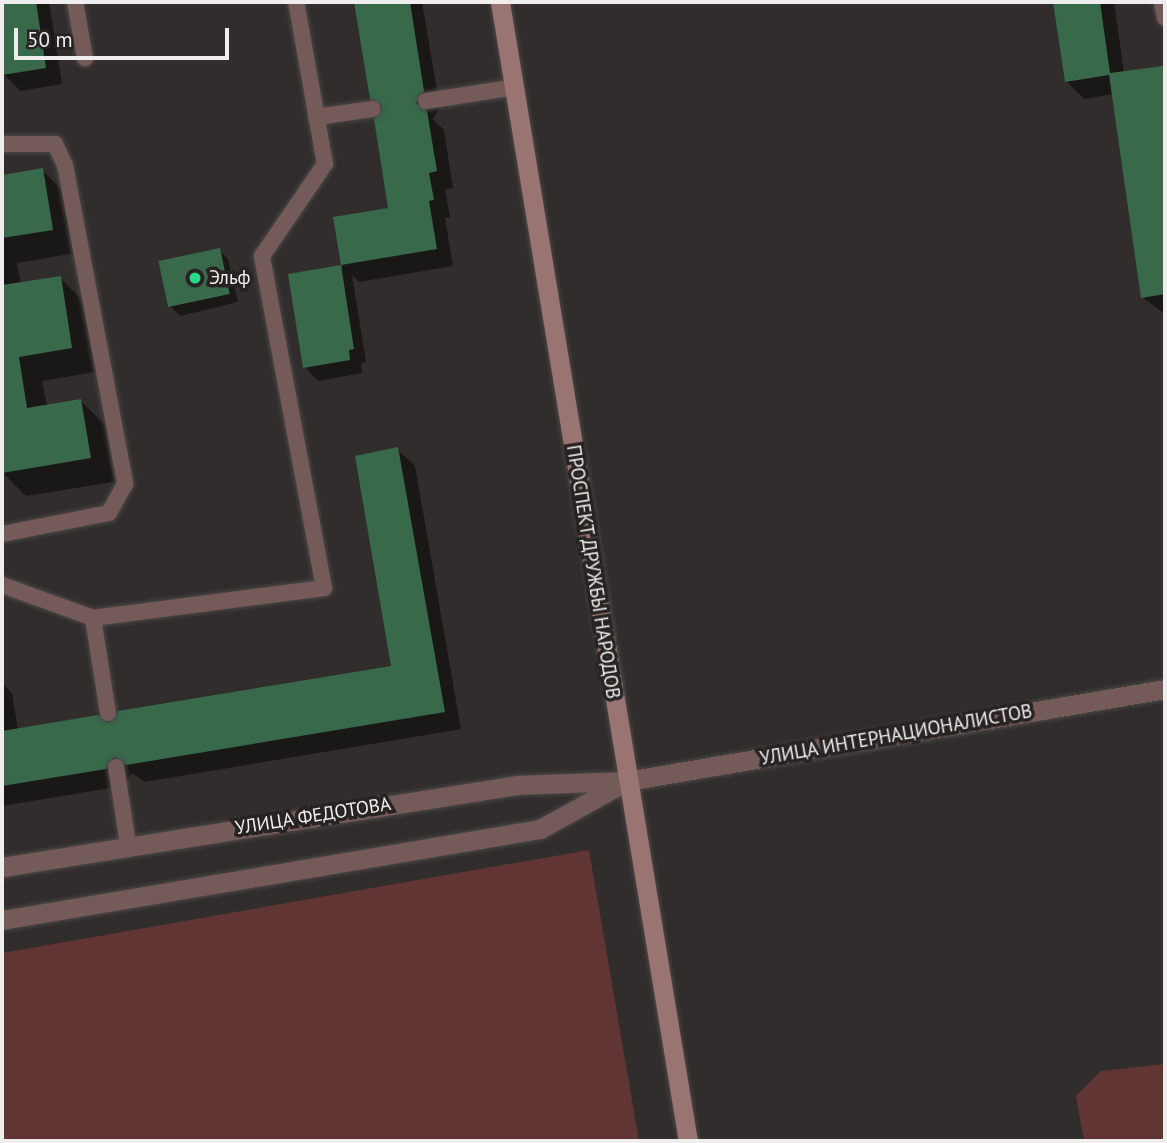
<!DOCTYPE html>
<html>
<head>
<meta charset="utf-8">
<style>
	body { margin:0 }
	#map { position:relative; width:1167px; height:1143px; overflow:hidden; background:#312d2c; font-family:"PT Sans",sans-serif }
	div>[style] { position:absolute }
	[style*='--x'] { left:calc(var(--x)*1px); top:calc(var(--y)*1px); width:calc(var(--w)*1px); rotate:calc(var(--a)*1deg) }
	.green>* { inset:0; background:#613534 }
	.shadow>* { inset:0; background:#0007 }
	.building>* { inset:0; background:#38694b; transform-origin:0 0 }
	.roads { filter:drop-shadow(0 0 2px #4c4847) drop-shadow(0 0 2px #4c4847) }
	.service>* { height:16px; margin:-8px; padding:0 8px; transform-origin:8px; border-radius:8px; background:#745b5a }
	.tertiary>* { height:19px; margin:-9.5px; padding:0 9.5px; transform-origin:9.5px; border-radius:9.5px; background:#745b5a }
	.secondary>* { height:19px; margin:-9.5px; padding:0 9.5px; transform-origin:9.5px; border-radius:9.5px; background:#9a7472 }
	.dots>* { width:19px; height:19px; translate:-50% -50%; box-sizing:border-box; border:4px solid #272323; border-radius:50% }
	span { translate:-50% -50%; white-space:nowrap; text-align:center; line-height:1.15; -webkit-text-stroke:7px #272323; paint-order:stroke }
	.poi-label { font-size:19px; color:#efeded }
	.left { translate:0 -50%; text-align:left }
	.street-label { font-size:19px; color:#efeded }
	.frame { position:absolute; inset:0; border:4px solid #efeded; pointer-events:none }
	.scale { position:absolute; left:14px; top:28px; width:215px; height:32px; box-sizing:border-box; border:4px solid #efeded; border-top:0; padding-left:9px; font-size:21px; line-height:24px; white-space:nowrap; color:#efeded; -webkit-text-stroke:5px #272323; paint-order:stroke }
</style>
</head>
<body>
<div id="map">
	<div class="green">
		<div style="clip-path:polygon(589px 850px,639px 1141px,2px 1141px,2px 953px)"></div>
		<div style="clip-path:polygon(1165px 1064px,1165px 1141px,1084px 1141px,1076px 1096px,1101px 1071px)"></div>
	</div>
	<div class="shadow">
		<div style="clip-path:polygon(2px 2px,49px 2px,62px 84px,20px 91px,4px 74px)"></div>
		<div style="clip-path:polygon(356px 2px,422px 2px,440px 108px,433px 119px,444px 130px,453px 188px,445px 189px,450px 217px,445px 218px,453px 266px,359px 282px,352px 275px,366px 362px,361px 363px,362px 373px,318px 381px,305px 367px,290px 276px,343px 267px,335px 219px,390px 210px,383px 109px,372px 98px)"></div>
		<div style="clip-path:polygon(1055px 2px,1114px 2px,1124px 73px,1165px 70px,1165px 314px,1142px 297px,1113px 94px,1084px 99px,1066px 81px)"></div>
		<div style="clip-path:polygon(42px 170px,67px 195px,76px 253px,17px 263px,21px 284px,60px 278px,84px 302px,95px 372px,42px 381px,47px 406px,81px 401px,105px 425px,114px 482px,26px 496px,2px 472px,2px 177px)"></div>
		<div style="clip-path:polygon(219px 250px,228px 259px,238px 302px,180px 316px,171px 307px)"></div>
		<div style="clip-path:polygon(397px 449px,415px 466px,461px 729px,145px 782px,132px 773px,123px 786px,2px 806px,2px 683px,12px 693px,18px 730px,109px 726px,393px 667px)"></div>
	</div>
	<div class="building">
		<div style="clip-path:polygon(2px 2px,36px 2px,46px 68px,2px 75px)"></div>
		<div style="clip-path:polygon(354px 2px,410px 2px,424px 91px,416px 103px,427px 111px,437px 171px,429px 173px,434px 200px,429px 201px,437px 249px,341px 265px,333px 217px,388px 208px,374px 119px,382px 107px,370px 99px)"></div>
		<div style="clip-path:polygon(1053px 2px,1100px 2px,1110px 73px,1163px 66px,1165px 294px,1141px 298px,1109px 75px,1065px 82px)"></div>
		<div style="clip-path:polygon(43px 168px,53px 230px,2px 238px,2px 175px)"></div>
		<div style="left:220px;top:248px;width:47px;height:63px;rotate:78deg"></div>
		<div style="clip-path:polygon(341px 265px,354px 349px,349px 350px,350px 360px,303px 368px,288px 274px)"></div>
		<div style="clip-path:polygon(61px 276px,72px 348px,19px 357px,27px 408px,81px 399px,91px 458px,2px 473px,2px 285px)"></div>
		<div style="clip-path:polygon(398px 447px,445px 712px,126px 765px,114px 757px,106px 769px,2px 786px,2px 731px,98px 715px,109px 723px,118px 711px,391px 666px,355px 456px)"></div>
	</div>
	<div class="roads">
		<div class="service">
			<div style="--x:75;--y:2;--w:57;--a:79.9"></div>
			<div style="--x:1162;--y:2;--w:16;--a:79"></div>
			<div style="--x:426;--y:101;--w:90;--a:-8.9"></div>
			<div style="--x:316;--y:117;--w:57;--a:-8.1"></div>
			<div style="--x:2;--y:144;--w:53;--a:0"></div>
			<div style="--x:55;--y:144;--w:23;--a:65"></div>
			<div style="--x:65;--y:165;--w:325;--a:79.3"></div>
			<div style="--x:125;--y:484;--w:33;--a:119"></div>
			<div style="--x:109;--y:513;--w:109;--a:168.9"></div>
			<div style="--x:2;--y:585;--w:97;--a:19.9"></div>
			<div style="--x:108;--y:713;--w:96;--a:-99"></div>
			<div style="--x:93;--y:618;--w:233;--a:-7.4"></div>
			<div style="--x:324;--y:588;--w:338;--a:-100.6"></div>
			<div style="--x:262;--y:256;--w:112;--a:-55.6"></div>
			<div style="--x:325;--y:164;--w:165;--a:-100.1"></div>
			<div style="--x:116;--y:767;--w:78;--a:81.1"></div>
		</div>
		<div class="tertiary">
			<div style="--x:2;--y:867;--w:521;--a:-9.05"></div>
			<div style="--x:517;--y:785;--w:110;--a:-2.1"></div>
			<div style="--x:627;--y:781;--w:546;--a:-9.7"></div>
			<div style="--x:2;--y:920;--w:546;--a:-9.6"></div>
			<div style="--x:540;--y:829;--w:95;--a:-29"></div>
		</div>
		<div class="secondary">
			<div style="--x:500;--y:2;--w:1154;--a:80.63"></div>
		</div>
	</div>
	<div class="dots">
		<div style="left:195px;top:278px;background:#29d885"></div>
	</div>
	<div class="poi-label">
		<span class="left" style="left:209px;top:278px">Эльф</span>
	</div>
	<div class="street-label">
		<span style="left:593px;top:572px;rotate:81deg">ПРОСПЕКТ ДРУЖБЫ НАРОДОВ</span>
		<span style="left:896px;top:735px;rotate:-10deg">УЛИЦА ИНТЕРНАЦИОНАЛИСТОВ</span>
		<span style="left:313px;top:816px;rotate:-9deg">УЛИЦА ФЕДОТОВА</span>
	</div>
	<div class="frame"></div>
	<div class="scale">50 m</div>
</div>
</body>
</html>
